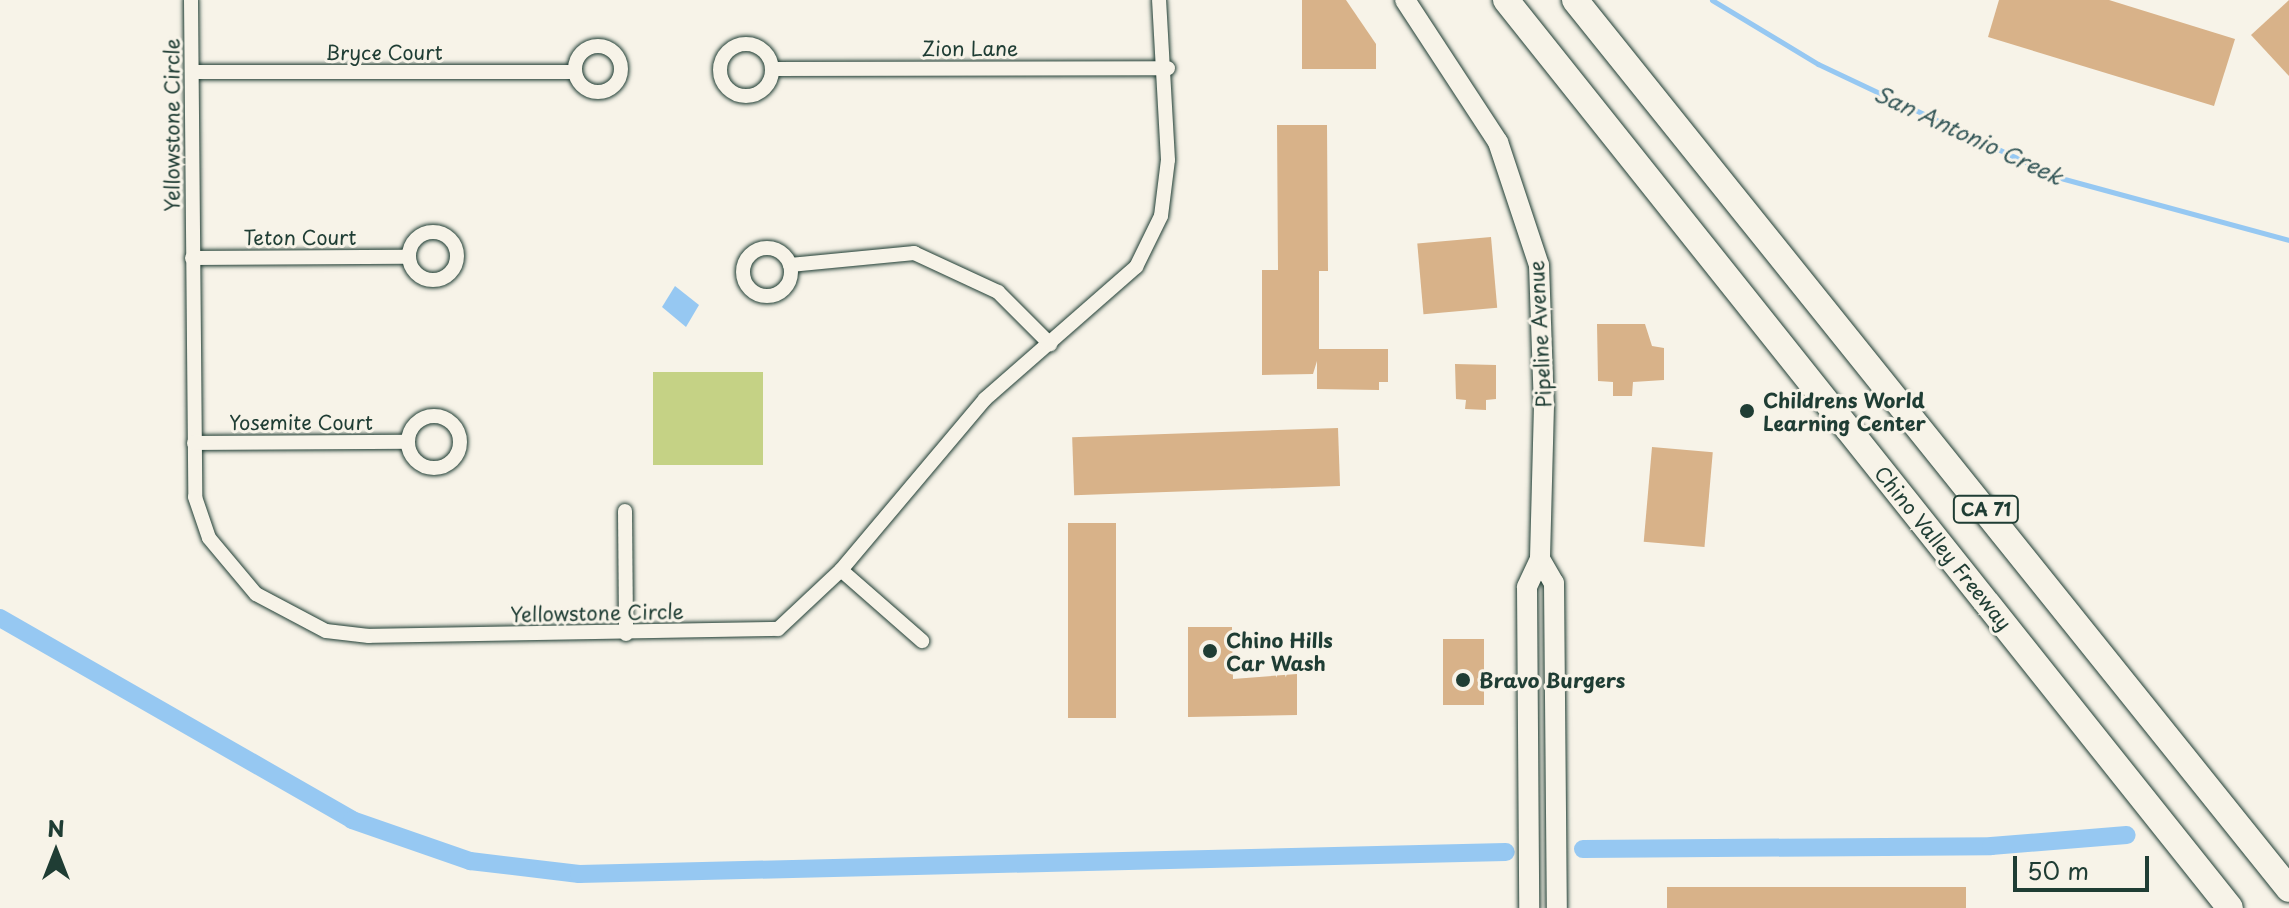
<!DOCTYPE html>
<html>
<head>
<meta charset="utf-8">
<style>
	body { margin:0 }
	#map { position:relative; width:2289px; height:908px; overflow:hidden; background:#f7f3e8; font-family:"Playpen Sans",sans-serif }
	div>[style] { position:absolute }
	[style*='--x'] { left:calc(var(--x)*1px); top:calc(var(--y)*1px); width:calc(var(--w)*1px); rotate:calc(var(--a)*1deg) }
	.green>* { inset:0; background:#c5d285; transform-origin:0 0 }
	.water>* { inset:0; background:#96c8f2 }
	.stream>* { height:5px; margin:-2.5px; padding:0 2.5px; transform-origin:2.5px; border-radius:2.5px; background:#96c8f2 }
	.canal>* { height:18px; margin:-9px; padding:0 9px; transform-origin:9px; border-radius:9px; background:#96c8f2 }
	.building>* { inset:0; background:#d8b289; transform-origin:0 0 }
	.roads { filter:drop-shadow(0 0 2px #1f3d34) drop-shadow(0 0 2px #1f3d34) }
	.street>* { height:14px; margin:-7px; padding:0 7px; transform-origin:7px; border-radius:7px; background:#f7f3e8 }
	.street>.ring { margin:-7px; padding:0; box-sizing:content-box; background:none; border:14px solid #f7f3e8; border-radius:50% }
	.secondary>* { height:20px; margin:-10px; padding:0 10px; transform-origin:10px; border-radius:10px; background:#f7f3e8 }
	.highway>* { height:26px; margin:-13px; padding:0 13px; transform-origin:13px; border-radius:13px; background:#f7f3e8 }
	.dots>* { width:22px; height:22px; translate:-50% -50%; box-sizing:border-box; border:4px solid #f7f3e8; border-radius:50% }
	span { translate:-50% -50%; white-space:nowrap; text-align:center; line-height:1.15; -webkit-text-stroke:6px #f7f3e8; paint-order:stroke }
	.shield-label span { padding:2px 6px; background:#f7f3e8; border:2px solid; border-radius:6px; -webkit-text-stroke-width:0 }
	.shield-label { font-size:18px; color:#1f3d34; font-weight:700 }
	.street-label { font-size:20px; color:#1f3d34 }
	.poi-label { font-size:20px; color:#1f3d34; font-weight:700 }
	.left { translate:0 -50%; text-align:left }
	.water-label { font-size:22px; color:#37595a; font-style:italic }
	.north { position:absolute; left:16px; top:812px; width:80px; height:80px; -webkit-text-stroke:6px #f7f3e8; paint-order:stroke; rotate:0deg; font-size:22px; font-weight:700; line-height:32px; text-align:center; color:#1f3d34 }
	.north::after { content:''; display:block; margin:auto; width:28px; height:36px; background:#1f3d34; clip-path:polygon(50% 0,100% 100%,50% 72%,0 100%) }
	.scale { position:absolute; left:2013px; top:856px; width:136px; height:36px; box-sizing:border-box; border:4px solid #1f3d34; border-top:0; padding-left:10px; font-size:24px; line-height:28px; white-space:nowrap; color:#1f3d34; -webkit-text-stroke:6px #f7f3e8; paint-order:stroke }
</style>
</head>
<body>
<div id="map">
	<div class="green">
		<div style="left:653px;top:372px;width:110px;height:93px"></div>
	</div>
	<div class="water">
		<div style="clip-path:polygon(675px 286px,699px 305px,686px 327px,662px 307px)"></div>
	</div>
	<div class="stream">
		<div style="--x:1712;--y:0;--w:124;--a:31.1"></div>
		<div style="--x:1818;--y:64;--w:264;--a:25.3"></div>
		<div style="--x:2057;--y:177;--w:240;--a:15.2"></div>
	</div>
	<div class="canal">
		<div style="--x:0;--y:618;--w:406;--a:29.8"></div>
		<div style="--x:352;--y:820;--w:125;--a:19.2"></div>
		<div style="--x:470;--y:861;--w:110;--a:6.8"></div>
		<div style="--x:579;--y:874;--w:927;--a:-1.36"></div>
		<div style="--x:1583;--y:849;--w:408;--a:-0.4"></div>
		<div style="--x:1991;--y:846;--w:136;--a:-4.6"></div>
	</div>
	<div class="building">
		<div style="clip-path:polygon(1302px 0,1346px 0,1376px 44px,1376px 69px,1302px 69px)"></div>
		<div style="clip-path:polygon(1999px 0,2109px 0,2235px 39px,2214px 106px,1988px 37px)"></div>
		<div style="clip-path:polygon(2289px 0,2289px 76px,2251px 35px)"></div>
		<div style="clip-path:polygon(1277px 125px,1327px 125px,1328px 271px,1319px 271px,1319px 349px,1388px 349px,1388px 382px,1379px 382px,1379px 390px,1317px 389px,1317px 361px,1313px 374px,1262px 375px,1262px 270px,1278px 270px)"></div>
		<div style="left:1491px;top:237px;width:71px;height:74px;rotate:85deg"></div>
		<div style="clip-path:polygon(1597px 324px,1645px 324px,1652px 346px,1664px 348px,1664px 380px,1633px 382px,1632px 396px,1613px 396px,1613px 382px,1598px 381px)"></div>
		<div style="clip-path:polygon(1455px 364px,1496px 365px,1496px 399px,1486px 400px,1486px 410px,1465px 409px,1466px 400px,1456px 399px)"></div>
		<div style="left:1338px;top:428px;width:58px;height:266px;rotate:88deg"></div>
		<div style="left:1652px;top:447px;width:61px;height:95px;rotate:5deg"></div>
		<div style="left:1116px;top:523px;width:195px;height:48px;rotate:90deg"></div>
		<div style="clip-path:polygon(1188px 627px,1232px 627px,1233px 679px,1297px 674px,1297px 715px,1188px 717px)"></div>
		<div style="left:1484px;top:639px;width:66px;height:41px;rotate:90deg"></div>
		<div style="left:1667px;top:887px;width:299px;height:21px"></div>
	</div>
	<div class="roads">
		<div class="street">
			<div style="--x:191;--y:0;--w:497;--a:89.5"></div>
			<div style="--x:195;--y:497;--w:43;--a:71.1"></div>
			<div style="--x:209;--y:538;--w:73;--a:50"></div>
			<div style="--x:256;--y:594;--w:79;--a:27.9"></div>
			<div style="--x:326;--y:631;--w:43;--a:6.6"></div>
			<div style="--x:369;--y:636;--w:409;--a:-1"></div>
			<div style="--x:778;--y:629;--w:86;--a:-43.1"></div>
			<div style="--x:841;--y:570;--w:224;--a:-49.9"></div>
			<div style="--x:985;--y:399;--w:201;--a:-41.2"></div>
			<div style="--x:1136;--y:267;--w:57;--a:-63.9"></div>
			<div style="--x:1161;--y:216;--w:56;--a:-82.9"></div>
			<div style="--x:1168;--y:160;--w:160;--a:-93.2"></div>
			<div class="ring" style="left:720px;top:44px;width:38px;height:38px"></div>
			<div class="ring" style="left:575px;top:46px;width:32px;height:32px"></div>
			<div style="--x:772;--y:69;--w:396;--a:-0.1"></div>
			<div style="--x:193;--y:72;--w:382;--a:0"></div>
			<div class="ring" style="left:409px;top:232px;width:34px;height:34px"></div>
			<div class="ring" style="left:743px;top:248px;width:34px;height:34px"></div>
			<div style="--x:192;--y:258;--w:216;--a:-0.3"></div>
			<div style="--x:790;--y:265;--w:125;--a:-5.5"></div>
			<div style="--x:914;--y:253;--w:93;--a:24.9"></div>
			<div style="--x:998;--y:292;--w:74;--a:45"></div>
			<div class="ring" style="left:408px;top:416px;width:38px;height:38px"></div>
			<div style="--x:194;--y:443;--w:214;--a:-0.3"></div>
			<div style="--x:625;--y:511;--w:123;--a:89.5"></div>
			<div style="--x:841;--y:570;--w:108;--a:41.2"></div>
		</div>
		<div class="secondary">
			<div style="--x:1405;--y:0;--w:170;--a:56.8"></div>
			<div style="--x:1498;--y:142;--w:130;--a:71.6"></div>
			<div style="--x:1539;--y:265;--w:140;--a:88"></div>
			<div style="--x:1544;--y:405;--w:154;--a:91.5"></div>
			<div style="--x:1540;--y:559;--w:31;--a:115"></div>
			<div style="--x:1527;--y:587;--w:321;--a:89.6"></div>
			<div style="--x:1540;--y:559;--w:28;--a:60"></div>
			<div style="--x:1554;--y:583;--w:325;--a:89.5"></div>
		</div>
		<div class="highway">
			<div style="--x:1506;--y:0;--w:1161;--a:51.43"></div>
			<div style="--x:1575;--y:0;--w:1140;--a:51.23"></div>
		</div>
	</div>
	<div class="dots">
		<div style="left:1747px;top:411px;background:#1f3d34"></div>
		<div style="left:1210px;top:651px;background:#1f3d34"></div>
		<div style="left:1463px;top:680px;background:#1f3d34"></div>
	</div>
	<div class="shield-label">
		<span style="left:1986px;top:509px">CA 71</span>
	</div>
	<div class="street-label">
		<span style="left:970px;top:48px">Zion Lane</span>
		<span style="left:384px;top:52px">Bryce Court</span>
		<span style="left:172px;top:125px;rotate:-90deg">Yellowstone Circle</span>
		<span style="left:300px;top:237px">Teton Court</span>
		<span style="left:1540px;top:334px;rotate:-93deg">Pipeline Avenue</span>
		<span style="left:301px;top:422px">Yosemite Court</span>
		<span style="left:1943px;top:548px;rotate:51deg">Chino Valley Freeway</span>
		<span style="left:597px;top:613px;rotate:-1deg">Yellowstone Circle</span>
	</div>
	<div class="poi-label">
		<span class="left" style="left:1763px;top:412px">Childrens World<br>Learning Center</span>
		<span class="left" style="left:1226px;top:652px">Chino Hills<br>Car Wash</span>
		<span class="left" style="left:1479px;top:680px">Bravo Burgers</span>
	</div>
	<div class="water-label">
		<span style="left:1969px;top:134px;rotate:25deg">San Antonio Creek</span>
	</div>
	<div class="north">N</div>
	<div class="scale">50 m</div>
</div>
</body>
</html>
